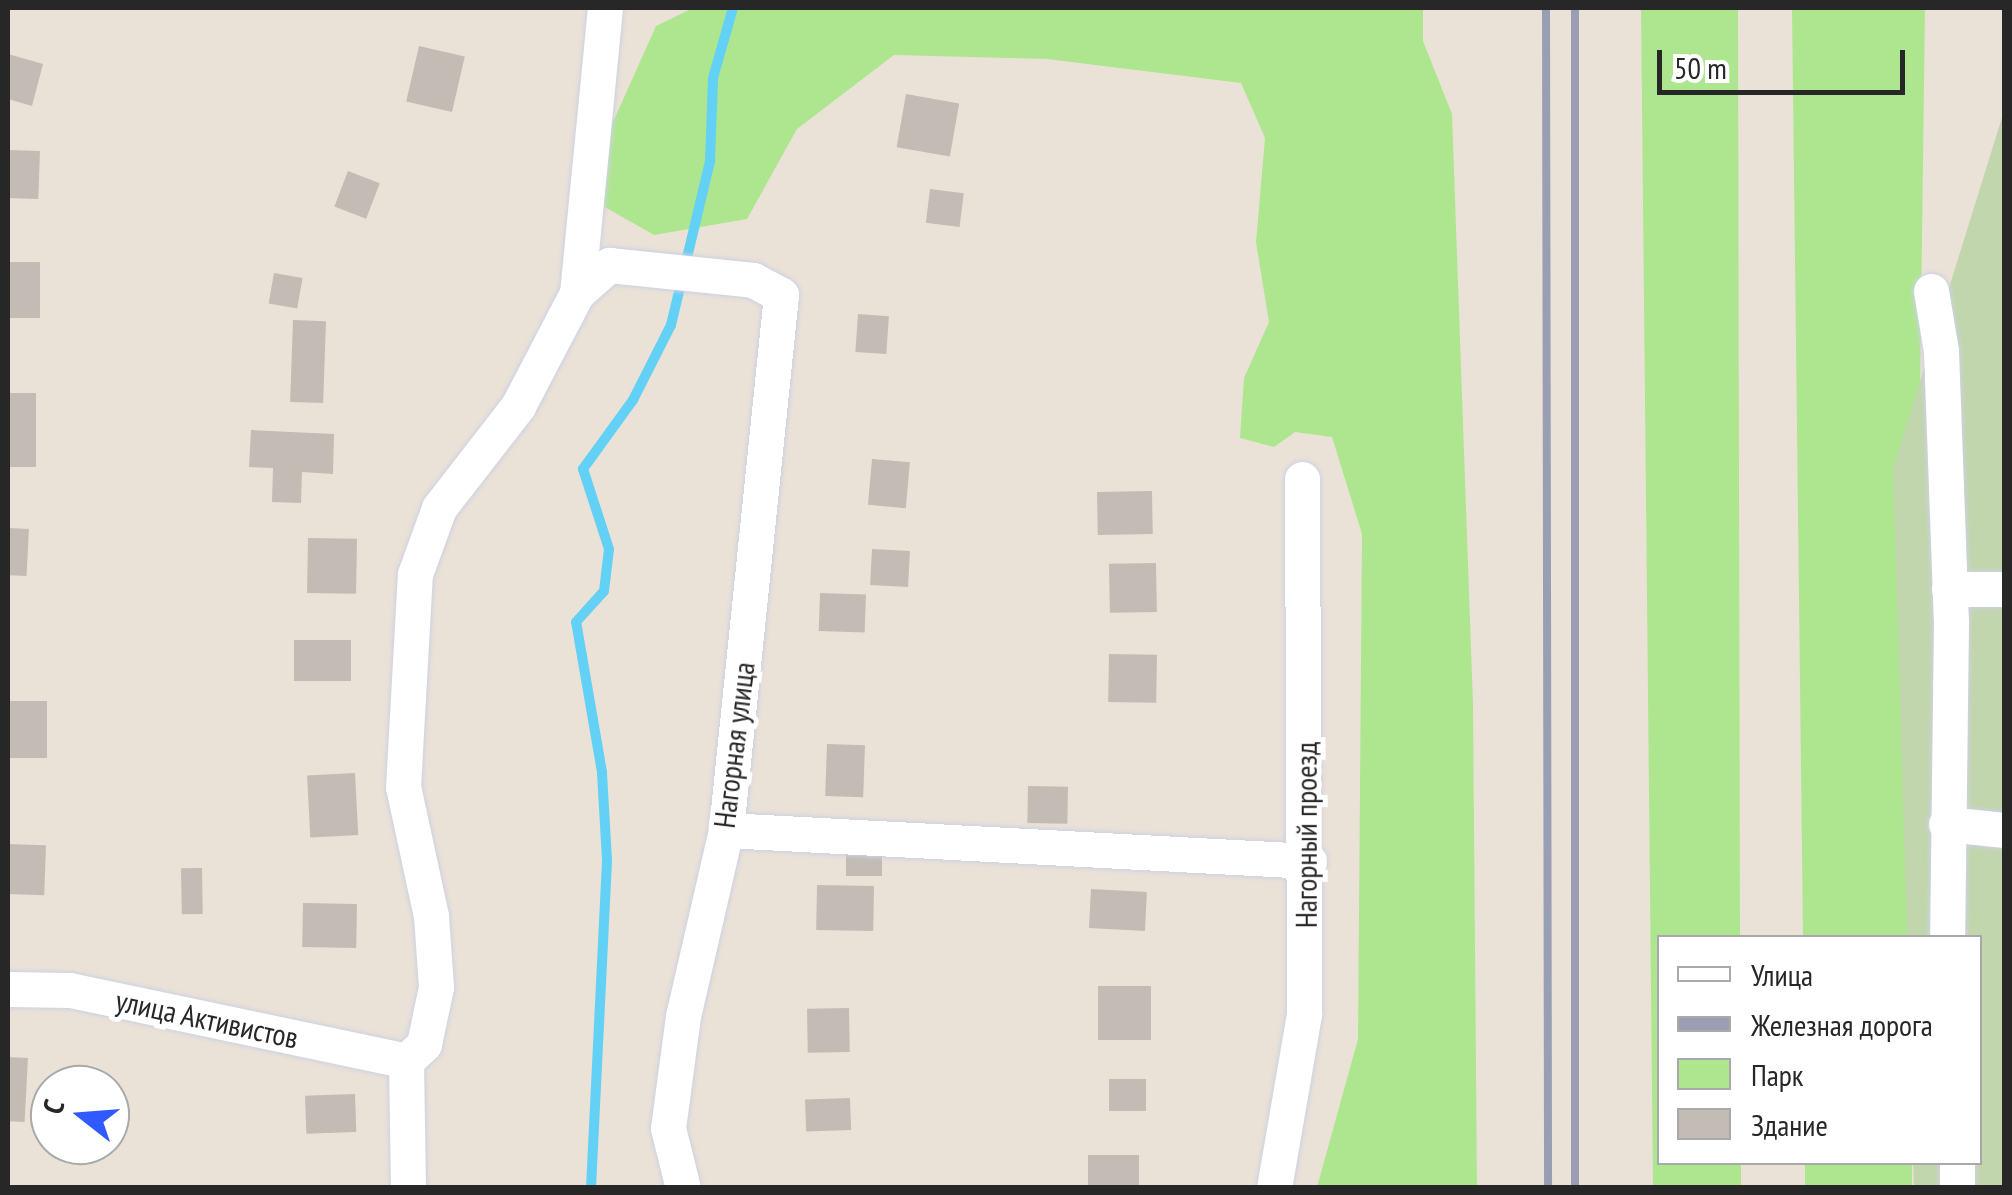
<!DOCTYPE html>
<html>
<head>
<meta charset="utf-8">
<style>
	body { margin:0 }
	#map { position:relative; width:2012px; height:1195px; overflow:hidden; background:#ebe2d7; font-family:"PT Sans Narrow",sans-serif }
	div>[style] { position:absolute }
	[style*='--x'] { left:calc(var(--x)*1px); top:calc(var(--y)*1px); width:calc(var(--w)*1px); rotate:calc(var(--a)*1deg) }
	.green>* { inset:0; background:#aee690; transform-origin:0 0 }
	.cemetery>* { inset:0; background:#c2d6ad }
	.stream>* { height:10px; margin:-5px; padding:0 5px; transform-origin:5px; border-radius:5px; background:#63d0f5 }
	.building>* { inset:0; background:#c2bcb4; transform-origin:0 0 }
	.roads { filter:drop-shadow(0 0 2px #cdd1e2) drop-shadow(0 0 2px #cdd1e2) }
	.minor>* { height:35px; margin:-17.5px; padding:0 17.5px; transform-origin:17.5px; border-radius:17.5px; background:#fff }
	.rail>* { height:8px; margin:-4px; padding:0 4px; transform-origin:4px; border-radius:4px; background:#9a9eb3 }
	span { translate:-50% -50%; white-space:nowrap; text-align:center; line-height:1.15; -webkit-text-stroke:10px #fff; paint-order:stroke }
	.street-label { font-size:30px; color:#272727 }
	.frame { position:absolute; inset:0; border:10px solid #272727; pointer-events:none }
	.legend { position:absolute; left:1657px; top:935px; width:325px; height:230px; box-sizing:border-box; background:#fff; border:2px solid #a9a9a9; margin:0; padding:12px 18px; list-style:none; font-size:30px; color:#272727 }
	.legend li { display:flex; align-items:center; gap:20px; height:50px }
	.legend b { width:50px; border:2px solid #a9a9a9 }
	.north { position:absolute; left:30px; top:1065px; width:100px; height:100px; box-sizing:border-box; background:#fff; border:2px solid #a9a9a9; border-radius:50%; rotate:287deg; font-size:28px; font-weight:700; line-height:40px; text-align:center; color:#272727 }
	.north::after { content:''; display:block; margin:auto; width:35px; height:45px; background:#305aff; clip-path:polygon(50% 0,100% 100%,50% 72%,0 100%) }
	.scale { position:absolute; left:1657px; top:50px; width:248px; height:45px; box-sizing:border-box; border:5px solid #272727; border-top:0; padding-left:12px; font-size:30px; line-height:35px; white-space:nowrap; color:#272727; -webkit-text-stroke:8px #fff; paint-order:stroke }
</style>
</head>
<body>
<div id="map">
	<div class="green">
		<div style="clip-path:polygon(693px 8px,1423px 8px,1423px 41px,1452px 114px,1473px 704px,1477px 1187px,1317px 1187px,1358px 1039px,1362px 534px,1332px 437px,1295px 432px,1274px 447px,1240px 438px,1244px 378px,1269px 322px,1256px 242px,1265px 138px,1241px 83px,1047px 59px,894px 55px,797px 129px,747px 219px,654px 235px,603px 206px,609px 131px,656px 26px)"></div>
		<div style="clip-path:polygon(1641px 8px,1738px 8px,1740px 937px,1660px 938px,1660px 1162px,1741px 1163px,1741px 1187px,1653px 1187px)"></div>
		<div style="clip-path:polygon(1792px 8px,1925px 8px,1913px 937px,1803px 937px)"></div>
		<div style="left:1805px;top:1163px;width:107px;height:24px"></div>
	</div>
	<div class="cemetery">
		<div style="clip-path:polygon(2004px 111px,2004px 1187px,1914px 1187px,1913px 1163px,1980px 1162px,1980px 938px,1907px 937px,1893px 468px)"></div>
	</div>
	<div class="stream">
		<div style="--x:591;--y:1188;--w:328;--a:-87.2"></div>
		<div style="--x:607;--y:860;--w:88;--a:-93.3"></div>
		<div style="--x:602;--y:772;--w:152;--a:-99.8"></div>
		<div style="--x:576;--y:622;--w:42;--a:-47.9"></div>
		<div style="--x:604;--y:591;--w:42;--a:-83.2"></div>
		<div style="--x:609;--y:549;--w:84;--a:-108"></div>
		<div style="--x:583;--y:469;--w:85;--a:-54.1"></div>
		<div style="--x:633;--y:400;--w:84;--a:-63.1"></div>
		<div style="--x:671;--y:325;--w:169;--a:-76.6"></div>
		<div style="--x:710;--y:161;--w:83;--a:-87.9"></div>
		<div style="--x:713;--y:78;--w:73;--a:-74.1"></div>
	</div>
	<div class="building">
		<div style="left:419px;top:46px;width:47px;height:57px;rotate:13deg"></div>
		<div style="clip-path:polygon(8px 54px,43px 64px,32px 106px,8px 99px)"></div>
		<div style="left:906px;top:94px;width:54px;height:54px;rotate:10deg"></div>
		<div style="left:8px;top:150px;width:32px;height:48px;rotate:2deg"></div>
		<div style="left:348px;top:171px;width:34px;height:38px;rotate:21deg"></div>
		<div style="left:930px;top:189px;width:34px;height:34px;rotate:7deg"></div>
		<div style="left:8px;top:262px;width:32px;height:56px"></div>
		<div style="left:274px;top:273px;width:29px;height:31px;rotate:10deg"></div>
		<div style="left:858px;top:314px;width:31px;height:38px;rotate:4deg"></div>
		<div style="left:293px;top:320px;width:33px;height:82px;rotate:2deg"></div>
		<div style="left:8px;top:393px;width:28px;height:74px"></div>
		<div style="clip-path:polygon(251px 430px,334px 434px,333px 474px,302px 472px,301px 503px,272px 502px,273px 468px,249px 467px)"></div>
		<div style="left:872px;top:459px;width:38px;height:46px;rotate:5deg"></div>
		<div style="left:1152px;top:491px;width:43px;height:55px;rotate:89deg"></div>
		<div style="left:8px;top:528px;width:21px;height:47px;rotate:3deg"></div>
		<div style="left:308px;top:538px;width:49px;height:55px;rotate:1deg"></div>
		<div style="left:872px;top:549px;width:38px;height:36px;rotate:3deg"></div>
		<div style="left:1156px;top:563px;width:49px;height:47px;rotate:89deg"></div>
		<div style="left:820px;top:593px;width:46px;height:38px;rotate:2deg"></div>
		<div style="left:351px;top:640px;width:41px;height:57px;rotate:90deg"></div>
		<div style="left:1109px;top:654px;width:48px;height:48px;rotate:1deg"></div>
		<div style="left:8px;top:701px;width:39px;height:57px"></div>
		<div style="left:827px;top:744px;width:38px;height:52px;rotate:2deg"></div>
		<div style="left:355px;top:773px;width:62px;height:48px;rotate:87deg"></div>
		<div style="left:1028px;top:786px;width:40px;height:37px;rotate:1deg"></div>
		<div style="left:8px;top:844px;width:38px;height:50px;rotate:2deg"></div>
		<div style="left:846px;top:852px;width:36px;height:24px"></div>
		<div style="left:202px;top:868px;width:46px;height:21px;rotate:89deg"></div>
		<div style="left:817px;top:885px;width:57px;height:45px;rotate:1deg"></div>
		<div style="left:1091px;top:889px;width:56px;height:39px;rotate:3deg"></div>
		<div style="left:303px;top:903px;width:54px;height:44px;rotate:1deg"></div>
		<div style="left:1098px;top:986px;width:53px;height:54px"></div>
		<div style="left:849px;top:1008px;width:44px;height:42px;rotate:89deg"></div>
		<div style="left:8px;top:1057px;width:20px;height:64px;rotate:3deg"></div>
		<div style="left:1109px;top:1079px;width:37px;height:32px"></div>
		<div style="left:355px;top:1094px;width:38px;height:50px;rotate:88deg"></div>
		<div style="left:850px;top:1098px;width:32px;height:45px;rotate:88deg"></div>
		<div style="left:1139px;top:1155px;width:33px;height:51px;rotate:90deg"></div>
	</div>
	<div class="roads">
		<div class="minor">
			<div style="--x:1931;--y:291;--w:61;--a:80.5"></div>
			<div style="--x:1941;--y:351;--w:270;--a:87.9"></div>
			<div style="--x:1951;--y:621;--w:317;--a:90.7"></div>
			<div style="--x:577;--y:293;--w:286;--a:-84.4"></div>
			<div style="--x:1949;--y:589;--w:55;--a:0"></div>
			<div style="--x:1946;--y:824;--w:58;--a:5.9"></div>
			<div style="--x:726;--y:830;--w:584;--a:3.04"></div>
			<div style="--x:8;--y:989;--w:62;--a:0.9"></div>
			<div style="--x:70;--y:990;--w:343;--a:11.9"></div>
			<div style="--x:1957;--y:1162;--w:26;--a:90"></div>
			<div style="--x:408;--y:1188;--w:127;--a:-90.9"></div>
			<div style="--x:406;--y:1061;--w:25;--a:-43"></div>
			<div style="--x:424;--y:1044;--w:58;--a:-78.1"></div>
			<div style="--x:436;--y:987;--w:71;--a:-94"></div>
			<div style="--x:431;--y:916;--w:132;--a:-102.2"></div>
			<div style="--x:403;--y:787;--w:213;--a:-86.8"></div>
			<div style="--x:415;--y:574;--w:70;--a:-70"></div>
			<div style="--x:439;--y:508;--w:129;--a:-52.2"></div>
			<div style="--x:518;--y:406;--w:127;--a:-62.4"></div>
			<div style="--x:577;--y:293;--w:43;--a:-41.2"></div>
			<div style="--x:609;--y:265;--w:145;--a:5.9"></div>
			<div style="--x:753;--y:280;--w:32;--a:28"></div>
			<div style="--x:781;--y:295;--w:538;--a:95.87"></div>
			<div style="--x:726;--y:830;--w:191;--a:103"></div>
			<div style="--x:683;--y:1016;--w:113;--a:97.6"></div>
			<div style="--x:668;--y:1128;--w:62;--a:76"></div>
			<div style="--x:1274;--y:1188;--w:177;--a:-80.2"></div>
			<div style="--x:1304;--y:1014;--w:535;--a:-90.21"></div>
		</div>
	</div>
	<div class="rail">
		<div style="--x:1546;--y:8;--w:1180;--a:89.9"></div>
		<div style="--x:1575;--y:1188;--w:1180;--a:-90"></div>
	</div>
	<div class="street-label">
		<span style="left:734px;top:745px;rotate:-83deg">Нагорная улица</span>
		<span style="left:1306px;top:835px;rotate:-90deg">Нагорный проезд</span>
		<span style="left:207px;top:1019px;rotate:12deg">улица Активистов</span>
	</div>
	<div class="frame"></div>
	<ul class="legend">
	<li><b style="height:12px;background:#fff"></b>Улица</li>
	<li><b style="height:12px;background:#9a9eb3"></b>Железная дорога</li>
	<li><b style="height:28px;background:#aee690"></b>Парк</li>
	<li><b style="height:28px;background:#c2bcb4"></b>Здание</li>
	</ul>
	<div class="north">С</div>
	<div class="scale">50 m</div>
</div>
</body>
</html>
